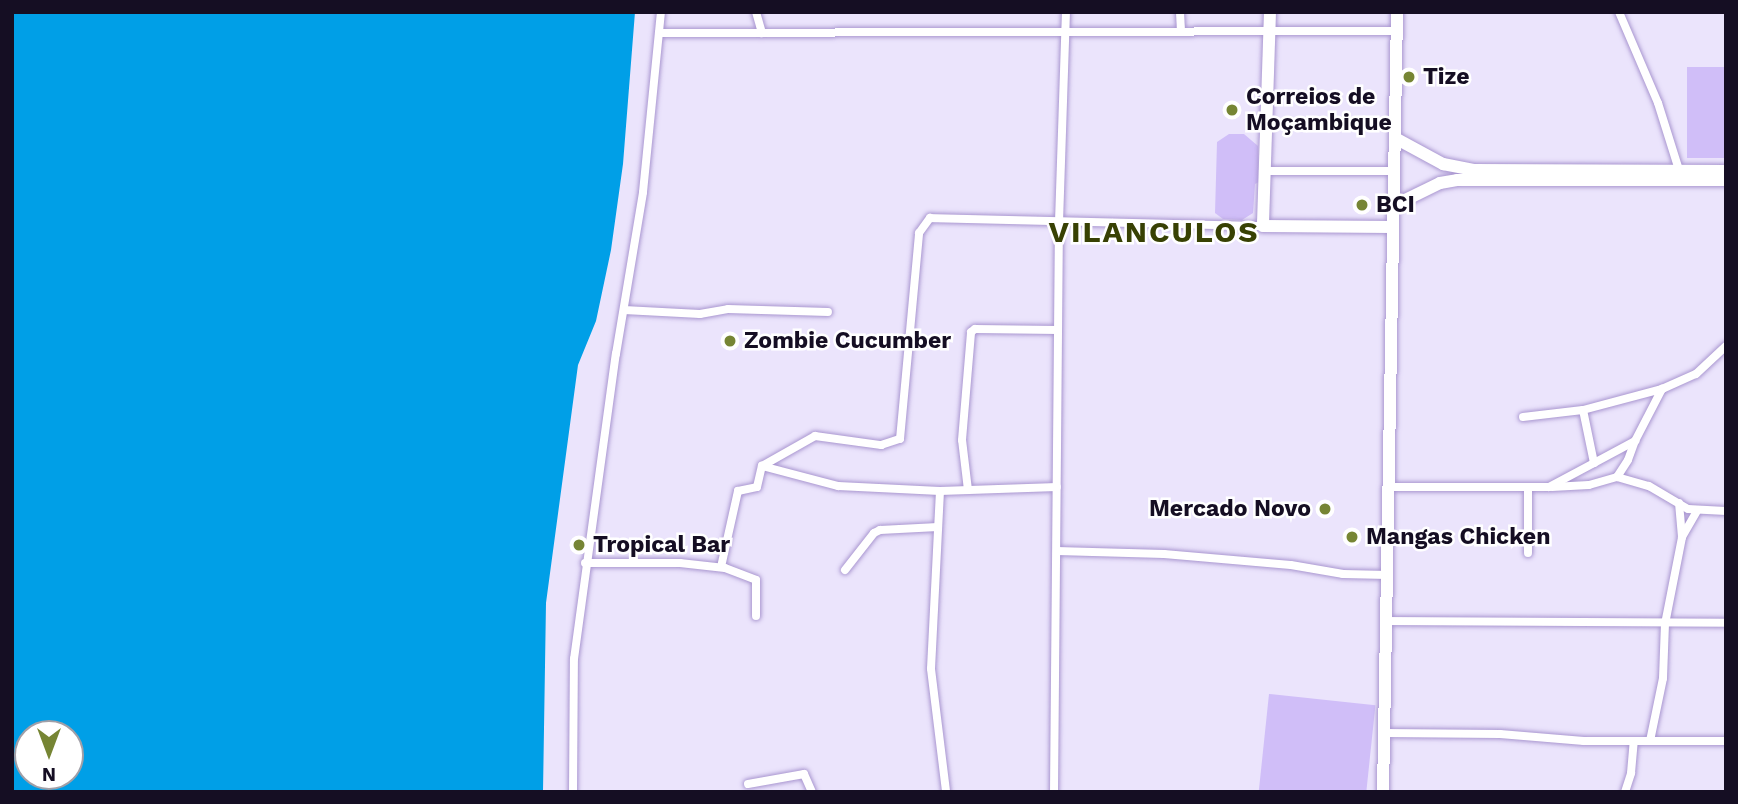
<!DOCTYPE html>
<html>
<head>
<meta charset="utf-8">
<style>
	body { margin:0 }
	#map { position:relative; width:1738px; height:804px; overflow:hidden; background:#ebe4fc; font-family:"Work Sans",sans-serif }
	div>[style] { position:absolute }
	[style*='--x'] { left:calc(var(--x)*1px); top:calc(var(--y)*1px); width:calc(var(--w)*1px); rotate:calc(var(--a)*1deg) }
	.green>* { inset:0; background:#d0bef8; transform-origin:0 0 }
	.water>* { inset:0; background:#009fe7 }
	.roads { filter:drop-shadow(0 0 2px #a996d0) drop-shadow(0 0 2px #a996d0) }
	.minor>* { height:8px; margin:-4px; padding:0 4px; transform-origin:4px; border-radius:4px; background:#fff }
	.secondary>* { height:12px; margin:-6px; padding:0 6px; transform-origin:6px; border-radius:6px; background:#fff }
	.dots>* { width:19px; height:19px; translate:-50% -50%; box-sizing:border-box; border:4px solid #fff; border-radius:50% }
	span { translate:-50% -50%; white-space:nowrap; text-align:center; line-height:1.15; -webkit-text-stroke:5px #fff; paint-order:stroke }
	.poi-label { font-size:23px; color:#150e23; font-weight:700 }
	.left { translate:0 -50%; text-align:left }
	.right { translate:-100% -50%; text-align:right }
	.district-label { font-size:30px; color:#384104; font-weight:700; letter-spacing:2px }
	.frame { position:absolute; inset:0; border:14px solid #150e23; pointer-events:none }
	.north { position:absolute; left:14px; top:720px; width:70px; height:70px; box-sizing:border-box; background:#fff; border:2px solid #a19fa7; border-radius:50%; rotate:180deg; font-size:19px; font-weight:700; line-height:28px; text-align:center; color:#150e23 }
	.north::after { content:''; display:block; margin:auto; width:24px; height:32px; background:#768534; clip-path:polygon(50% 0,100% 100%,50% 72%,0 100%) }
</style>
</head>
<body>
<div id="map">
	<div class="green">
		<div style="left:1726px;top:67px;width:91px;height:39px;rotate:90deg"></div>
		<div style="clip-path:polygon(1229px 134px,1244px 134px,1258px 146px,1259px 182px,1255px 184px,1253px 213px,1242px 220px,1223px 219px,1215px 213px,1217px 142px)"></div>
		<div style="left:1269px;top:694px;width:107px;height:98px;rotate:6deg"></div>
	</div>
	<div class="water">
		<div style="clip-path:polygon(evenodd,12px 12px,635px 12px,623px 164px,611px 250px,596px 321px,578px 365px,546px 603px,543px 792px,12px 792px,12px 12px,28px 734px,70px 734px,70px 776px,28px 776px,28px 734px)"></div>
	</div>
	<div class="roads">
		<div class="minor">
			<div style="--x:756;--y:12;--w:22;--a:74"></div>
			<div style="--x:1180;--y:12;--w:19;--a:87"></div>
			<div style="--x:1619;--y:12;--w:99;--a:66.8"></div>
			<div style="--x:1658;--y:103;--w:70;--a:72.6"></div>
			<div style="--x:659;--y:33;--w:738;--a:-0.16"></div>
			<div style="--x:1266;--y:171;--w:127;--a:0"></div>
			<div style="--x:624;--y:310;--w:76;--a:3"></div>
			<div style="--x:700;--y:314;--w:28;--a:-10"></div>
			<div style="--x:728;--y:309;--w:100;--a:1.7"></div>
			<div style="--x:1523;--y:417;--w:60;--a:-6.7"></div>
			<div style="--x:1594;--y:463;--w:47;--a:-28.2"></div>
			<div style="--x:1635;--y:441;--w:59;--a:-62.6"></div>
			<div style="--x:762;--y:466;--w:79;--a:14.7"></div>
			<div style="--x:838;--y:486;--w:102;--a:2.8"></div>
			<div style="--x:940;--y:491;--w:117;--a:-2"></div>
			<div style="--x:1617;--y:477;--w:20;--a:-57"></div>
			<div style="--x:1628;--y:460;--w:20;--a:-70"></div>
			<div style="--x:1389;--y:487;--w:160;--a:0"></div>
			<div style="--x:1549;--y:487;--w:51;--a:-28.1"></div>
			<div style="--x:1594;--y:463;--w:54;--a:-101.7"></div>
			<div style="--x:1583;--y:410;--w:82;--a:-14.9"></div>
			<div style="--x:1662;--y:389;--w:37;--a:-24"></div>
			<div style="--x:1696;--y:374;--w:41;--a:-43"></div>
			<div style="--x:1552;--y:487;--w:37;--a:-3"></div>
			<div style="--x:1589;--y:485;--w:29;--a:-16"></div>
			<div style="--x:1617;--y:477;--w:33;--a:16"></div>
			<div style="--x:1649;--y:486;--w:45;--a:30.5"></div>
			<div style="--x:1688;--y:509;--w:38;--a:3"></div>
			<div style="--x:1528;--y:488;--w:65;--a:90"></div>
			<div style="--x:968;--y:490;--w:50;--a:-96.8"></div>
			<div style="--x:962;--y:440;--w:108;--a:-85.2"></div>
			<div style="--x:971;--y:332;--w:5;--a:-37"></div>
			<div style="--x:975;--y:329;--w:83;--a:0.7"></div>
			<div style="--x:940;--y:491;--w:178;--a:92.9"></div>
			<div style="--x:931;--y:669;--w:124;--a:83"></div>
			<div style="--x:1682;--y:537;--w:30;--a:-60"></div>
			<div style="--x:1057;--y:551;--w:107;--a:1.6"></div>
			<div style="--x:1164;--y:554;--w:127;--a:5"></div>
			<div style="--x:1291;--y:565;--w:53;--a:9.8"></div>
			<div style="--x:1343;--y:574;--w:45;--a:1.3"></div>
			<div style="--x:585;--y:563;--w:95;--a:0"></div>
			<div style="--x:680;--y:563;--w:45;--a:6.3"></div>
			<div style="--x:725;--y:568;--w:33;--a:21"></div>
			<div style="--x:756;--y:580;--w:36;--a:90"></div>
			<div style="--x:721;--y:567;--w:78;--a:-77.4"></div>
			<div style="--x:738;--y:491;--w:19;--a:-12"></div>
			<div style="--x:757;--y:487;--w:22;--a:-77"></div>
			<div style="--x:762;--y:466;--w:61;--a:-29.5"></div>
			<div style="--x:815;--y:436;--w:67;--a:7.8"></div>
			<div style="--x:881;--y:445;--w:20;--a:-18"></div>
			<div style="--x:900;--y:439;--w:207;--a:-84.7"></div>
			<div style="--x:919;--y:233;--w:19;--a:-54"></div>
			<div style="--x:930;--y:218;--w:333;--a:1.4"></div>
			<div style="--x:845;--y:570;--w:47;--a:-51.9"></div>
			<div style="--x:874;--y:533;--w:7;--a:-27"></div>
			<div style="--x:880;--y:530;--w:58;--a:-3"></div>
			<div style="--x:1387;--y:621;--w:339;--a:0.3"></div>
			<div style="--x:1384;--y:733;--w:116;--a:0.5"></div>
			<div style="--x:1500;--y:734;--w:84;--a:4.8"></div>
			<div style="--x:1584;--y:741;--w:142;--a:0"></div>
			<div style="--x:1650;--y:741;--w:64;--a:-78.3"></div>
			<div style="--x:1663;--y:678;--w:54;--a:-87.9"></div>
			<div style="--x:1665;--y:624;--w:89;--a:-78.9"></div>
			<div style="--x:1682;--y:537;--w:34;--a:-95"></div>
			<div style="--x:748;--y:784;--w:57;--a:-10.1"></div>
			<div style="--x:804;--y:774;--w:20;--a:66"></div>
			<div style="--x:573;--y:792;--w:133;--a:-89.6"></div>
			<div style="--x:574;--y:659;--w:308;--a:-82.2"></div>
			<div style="--x:616;--y:354;--w:164;--a:-80.5"></div>
			<div style="--x:643;--y:192;--w:181;--a:-84.3"></div>
			<div style="--x:1054;--y:792;--w:570;--a:-89.5"></div>
			<div style="--x:1059;--y:222;--w:210;--a:-88.1"></div>
			<div style="--x:1625;--y:792;--w:20;--a:-72"></div>
			<div style="--x:1631;--y:773;--w:32;--a:-85"></div>
		</div>
		<div class="secondary">
			<div style="--x:1270;--y:12;--w:214;--a:91.9"></div>
			<div style="--x:1263;--y:226;--w:129;--a:0.4"></div>
			<div style="--x:1395;--y:138;--w:55;--a:28.4"></div>
			<div style="--x:1443;--y:164;--w:31;--a:11"></div>
			<div style="--x:1473;--y:170;--w:253;--a:0.2"></div>
			<div style="--x:1393;--y:206;--w:52;--a:-26.1"></div>
			<div style="--x:1440;--y:183;--w:17;--a:-10"></div>
			<div style="--x:1457;--y:180;--w:269;--a:0"></div>
			<div style="--x:1383;--y:792;--w:780;--a:-88.97"></div>
		</div>
	</div>
	<div class="dots">
		<div style="left:1409px;top:77px;background:#768534"></div>
		<div style="left:1232px;top:110px;background:#768534"></div>
		<div style="left:1362px;top:205px;background:#768534"></div>
		<div style="left:730px;top:341px;background:#768534"></div>
		<div style="left:1325px;top:509px;background:#768534"></div>
		<div style="left:1352px;top:537px;background:#768534"></div>
		<div style="left:579px;top:545px;background:#768534"></div>
	</div>
	<div class="poi-label">
		<span class="left" style="left:1423px;top:77px">Tize</span>
		<span class="left" style="left:1246px;top:110px">Correios de<br>Moçambique</span>
		<span class="left" style="left:1376px;top:205px">BCI</span>
		<span class="left" style="left:744px;top:341px">Zombie Cucumber</span>
		<span class="right" style="left:1311px;top:509px">Mercado Novo</span>
		<span class="left" style="left:1366px;top:537px">Mangas Chicken</span>
		<span class="left" style="left:593px;top:545px">Tropical Bar</span>
	</div>
	<div class="district-label">
		<span style="left:1154px;top:232px">VILANCULOS</span>
	</div>
	<div class="frame"></div>
	<div class="north">N</div>
</div>
</body>
</html>
